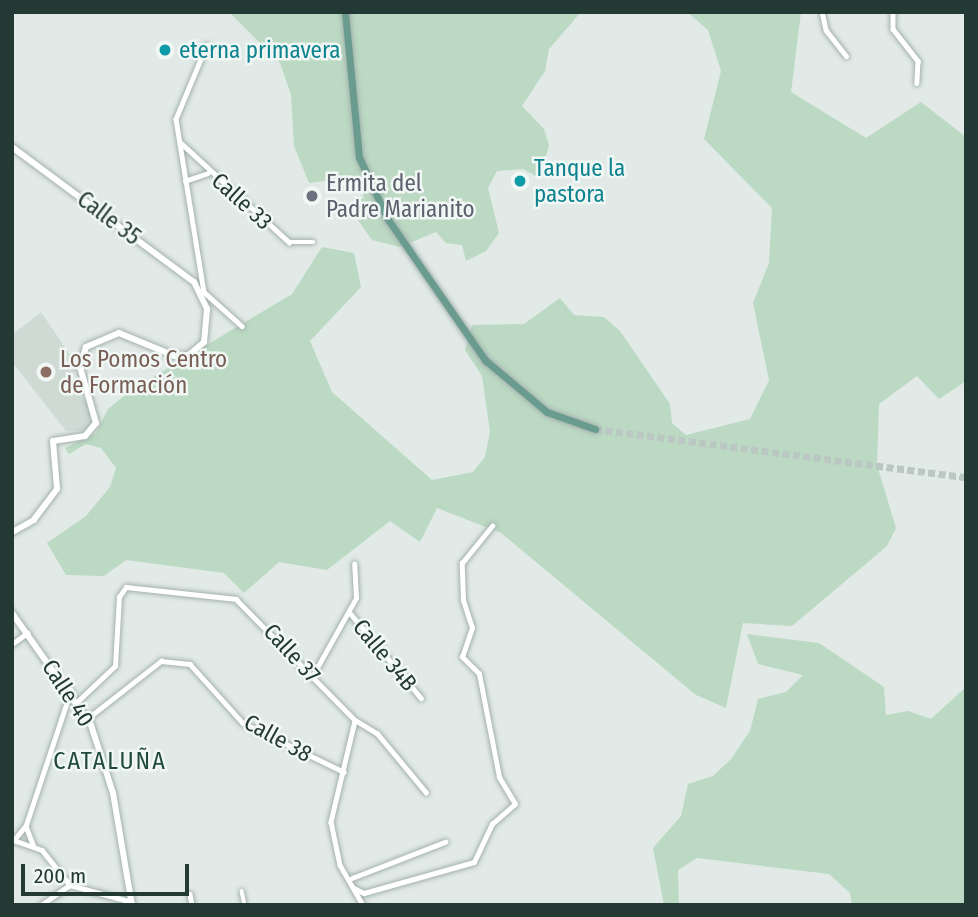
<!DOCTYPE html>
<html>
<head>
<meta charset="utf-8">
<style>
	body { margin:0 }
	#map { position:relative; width:978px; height:917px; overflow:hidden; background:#e1eae6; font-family:"Fira Sans Condensed",sans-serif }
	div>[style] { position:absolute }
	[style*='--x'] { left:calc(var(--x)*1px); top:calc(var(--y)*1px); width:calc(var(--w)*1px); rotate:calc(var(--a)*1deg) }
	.built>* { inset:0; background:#cfdad5 }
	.green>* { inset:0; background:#bbd9c3 }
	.primary-tunnel>* { height:7px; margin-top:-3.5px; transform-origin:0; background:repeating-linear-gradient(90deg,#bbc7c2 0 7px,transparent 0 10.5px) }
	.roads { filter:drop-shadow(0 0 2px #a4b1ad) drop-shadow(0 0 2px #a4b1ad) }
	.pedestrian>* { height:3.5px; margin:-1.75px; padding:0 1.75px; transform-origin:1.75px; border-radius:1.75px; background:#fff }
	.minor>* { height:4.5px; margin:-2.25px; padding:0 2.25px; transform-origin:2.25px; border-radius:2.25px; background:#fff }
	.tertiary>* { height:6px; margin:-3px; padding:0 3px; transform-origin:3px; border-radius:3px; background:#fff }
	.primary>* { height:7px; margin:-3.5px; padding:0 3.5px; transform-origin:3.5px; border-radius:3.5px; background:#699c8e }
	.dots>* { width:19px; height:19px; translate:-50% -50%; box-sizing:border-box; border:4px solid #f1f7f4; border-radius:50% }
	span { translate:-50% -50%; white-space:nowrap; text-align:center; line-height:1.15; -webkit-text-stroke:5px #f1f7f4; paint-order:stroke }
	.culture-label { font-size:23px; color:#0d838f }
	.left { translate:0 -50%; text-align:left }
	.worship-label { font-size:23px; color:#5b616d }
	.street-label { font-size:23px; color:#233933 }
	.education-label { font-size:23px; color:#785e54 }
	.neighbourhood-label { font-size:24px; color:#21493f; letter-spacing:2px }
	.frame { position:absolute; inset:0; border:14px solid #233933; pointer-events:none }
	.scale { position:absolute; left:21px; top:864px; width:168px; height:32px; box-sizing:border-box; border:4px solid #233933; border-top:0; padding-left:9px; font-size:21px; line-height:24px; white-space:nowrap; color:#233933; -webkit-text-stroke:5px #f1f7f4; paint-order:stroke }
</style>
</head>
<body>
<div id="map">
	<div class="built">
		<div style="clip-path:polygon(41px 312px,79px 368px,63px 381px,93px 407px,94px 423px,85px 431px,66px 431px,12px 362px,12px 335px)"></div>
	</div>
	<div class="green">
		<div style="clip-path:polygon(229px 12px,581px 12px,549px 49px,545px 71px,522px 106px,544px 129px,549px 145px,540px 178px,523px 169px,497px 171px,488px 188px,499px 233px,486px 251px,466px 261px,462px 245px,446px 243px,436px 232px,400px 247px,372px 240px,347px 205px,364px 198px,355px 177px,309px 183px,294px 146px,291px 95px,280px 63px)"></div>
		<div style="clip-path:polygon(687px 12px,801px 12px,791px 92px,866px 138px,921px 102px,966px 137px,966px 381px,939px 399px,917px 376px,879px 404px,877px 465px,896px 528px,887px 546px,792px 626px,743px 623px,726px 708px,696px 695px,501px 533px,437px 508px,420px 542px,390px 521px,327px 570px,279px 562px,244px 593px,224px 573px,126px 560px,104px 576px,66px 575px,47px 543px,86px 516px,110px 487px,116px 468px,101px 448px,86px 444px,69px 454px,65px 448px,96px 433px,108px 409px,130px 391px,292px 294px,322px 247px,354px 253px,361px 287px,310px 341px,332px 392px,432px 480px,473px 472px,485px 457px,490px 432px,482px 376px,465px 350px,472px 325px,524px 324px,560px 298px,574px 315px,604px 317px,620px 331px,670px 404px,672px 423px,686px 435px,750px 419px,769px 380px,753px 303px,769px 263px,772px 208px,704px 139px,721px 71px,708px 30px)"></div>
		<div style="clip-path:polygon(747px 634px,819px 643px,884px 687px,886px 715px,908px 711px,931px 719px,966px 687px,966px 905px,852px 905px,850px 893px,829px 874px,697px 858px,678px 870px,679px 905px,664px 905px,653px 848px,681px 816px,688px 784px,713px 776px,731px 759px,750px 731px,758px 699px,786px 692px,803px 675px,758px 664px)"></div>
	</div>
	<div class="primary-tunnel">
		<div style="--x:595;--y:429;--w:374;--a:7.4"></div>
	</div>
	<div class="roads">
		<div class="pedestrian">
			<div style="--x:242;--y:891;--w:14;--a:78"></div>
		</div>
		<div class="minor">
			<div style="--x:822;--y:12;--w:18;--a:77"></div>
			<div style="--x:826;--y:30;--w:33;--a:52"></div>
			<div style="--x:893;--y:12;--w:17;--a:90"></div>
			<div style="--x:893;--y:29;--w:41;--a:52"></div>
			<div style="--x:918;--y:61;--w:22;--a:93"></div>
			<div style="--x:207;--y:45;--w:80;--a:112.7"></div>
			<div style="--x:176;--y:119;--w:175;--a:80.8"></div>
			<div style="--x:204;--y:292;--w:51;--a:41.8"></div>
			<div style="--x:181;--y:143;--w:147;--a:42.5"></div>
			<div style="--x:289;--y:242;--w:24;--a:0"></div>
			<div style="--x:185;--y:181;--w:24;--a:-19"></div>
			<div style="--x:350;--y:613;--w:111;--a:50.1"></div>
			<div style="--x:12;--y:644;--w:19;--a:-36"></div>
			<div style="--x:313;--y:675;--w:88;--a:-60.8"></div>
			<div style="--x:356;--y:598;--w:34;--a:-93"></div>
			<div style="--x:78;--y:701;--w:51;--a:-43.4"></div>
			<div style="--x:115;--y:666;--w:69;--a:-86.7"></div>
			<div style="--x:119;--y:597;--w:12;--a:-55"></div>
			<div style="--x:126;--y:587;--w:111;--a:6.2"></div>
			<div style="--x:236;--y:599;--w:170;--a:45.5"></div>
			<div style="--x:355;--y:720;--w:26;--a:31"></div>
			<div style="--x:377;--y:733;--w:77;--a:50.3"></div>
			<div style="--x:88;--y:718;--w:93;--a:-38"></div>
			<div style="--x:161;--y:661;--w:29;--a:6"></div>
			<div style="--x:190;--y:664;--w:79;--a:48.1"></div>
			<div style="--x:243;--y:723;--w:112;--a:25.9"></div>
			<div style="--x:355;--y:721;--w:104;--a:103.4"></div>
			<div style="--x:331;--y:822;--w:44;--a:78.2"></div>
			<div style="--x:340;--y:865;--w:46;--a:60.1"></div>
			<div style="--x:26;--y:826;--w:22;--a:69"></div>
			<div style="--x:13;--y:840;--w:31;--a:19"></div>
			<div style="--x:42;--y:850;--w:45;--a:51.3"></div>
			<div style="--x:14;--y:840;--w:19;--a:-51"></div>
			<div style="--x:26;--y:825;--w:142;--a:-71.6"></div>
			<div style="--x:352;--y:878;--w:100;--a:-21.2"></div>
			<div style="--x:354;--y:888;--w:11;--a:27"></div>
			<div style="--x:364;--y:893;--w:114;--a:-15.7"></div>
			<div style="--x:474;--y:862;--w:42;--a:-64.7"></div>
			<div style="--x:492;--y:824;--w:30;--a:-41"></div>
			<div style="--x:515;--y:804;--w:31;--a:-121"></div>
			<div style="--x:499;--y:777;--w:105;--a:-101"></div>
			<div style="--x:479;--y:674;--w:24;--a:-135"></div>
			<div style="--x:462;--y:657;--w:31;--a:-71"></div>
			<div style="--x:472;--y:628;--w:28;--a:-108"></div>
			<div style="--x:463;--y:601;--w:38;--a:-92"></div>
			<div style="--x:462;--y:563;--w:48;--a:-51"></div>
			<div style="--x:190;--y:894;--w:11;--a:80"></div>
			<div style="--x:41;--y:905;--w:35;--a:-35"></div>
			<div style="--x:70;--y:885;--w:64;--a:15.3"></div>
		</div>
		<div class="tertiary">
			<div style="--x:12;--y:147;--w:227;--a:36.6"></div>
			<div style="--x:194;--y:282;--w:30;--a:64"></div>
			<div style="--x:207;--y:309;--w:33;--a:95"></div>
			<div style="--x:204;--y:342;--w:20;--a:139"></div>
			<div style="--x:189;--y:355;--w:14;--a:176"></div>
			<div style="--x:175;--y:356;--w:61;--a:-157.7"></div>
			<div style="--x:119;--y:333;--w:36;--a:157"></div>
			<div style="--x:86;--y:347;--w:21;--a:107"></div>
			<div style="--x:80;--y:367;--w:58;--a:74.1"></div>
			<div style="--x:96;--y:423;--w:17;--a:130"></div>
			<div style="--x:85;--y:436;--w:32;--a:171"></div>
			<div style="--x:53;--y:441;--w:48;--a:85.2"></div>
			<div style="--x:57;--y:489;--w:39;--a:127"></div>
			<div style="--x:34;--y:520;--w:25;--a:151"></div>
			<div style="--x:12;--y:613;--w:137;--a:54.8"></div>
			<div style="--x:91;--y:725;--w:71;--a:72.1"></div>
			<div style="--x:113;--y:793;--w:114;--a:80.4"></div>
		</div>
		<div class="primary">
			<div style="--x:345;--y:12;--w:146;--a:84.5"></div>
			<div style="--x:359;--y:157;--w:67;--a:65.3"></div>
			<div style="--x:387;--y:218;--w:173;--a:55.4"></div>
			<div style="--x:485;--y:360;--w:81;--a:40"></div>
			<div style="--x:547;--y:412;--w:51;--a:19.5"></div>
		</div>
	</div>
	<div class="dots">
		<div style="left:165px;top:50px;background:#0f9aa8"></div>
		<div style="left:520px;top:181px;background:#0f9aa8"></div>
		<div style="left:312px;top:196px;background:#6b7280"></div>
		<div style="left:46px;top:372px;background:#8d6e63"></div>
	</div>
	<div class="culture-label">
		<span class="left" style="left:179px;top:50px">eterna primavera</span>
		<span class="left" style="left:534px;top:181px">Tanque la<br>pastora</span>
	</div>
	<div class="worship-label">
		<span class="left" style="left:326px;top:196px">Ermita del<br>Padre Marianito</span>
	</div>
	<div class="street-label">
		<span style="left:242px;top:201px;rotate:42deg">Calle 33</span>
		<span style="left:109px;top:218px;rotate:37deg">Calle 35</span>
		<span style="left:292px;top:653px;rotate:47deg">Calle 37</span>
		<span style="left:385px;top:655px;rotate:50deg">Calle 34B</span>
		<span style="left:68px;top:693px;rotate:57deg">Calle 40</span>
		<span style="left:278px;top:738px;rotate:29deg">Calle 38</span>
	</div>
	<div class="education-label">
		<span class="left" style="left:60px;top:372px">Los Pomos Centro<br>de Formación</span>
	</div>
	<div class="neighbourhood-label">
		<span style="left:110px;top:762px">CATALUÑA</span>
	</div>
	<div class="frame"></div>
	<div class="scale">200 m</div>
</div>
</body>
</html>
